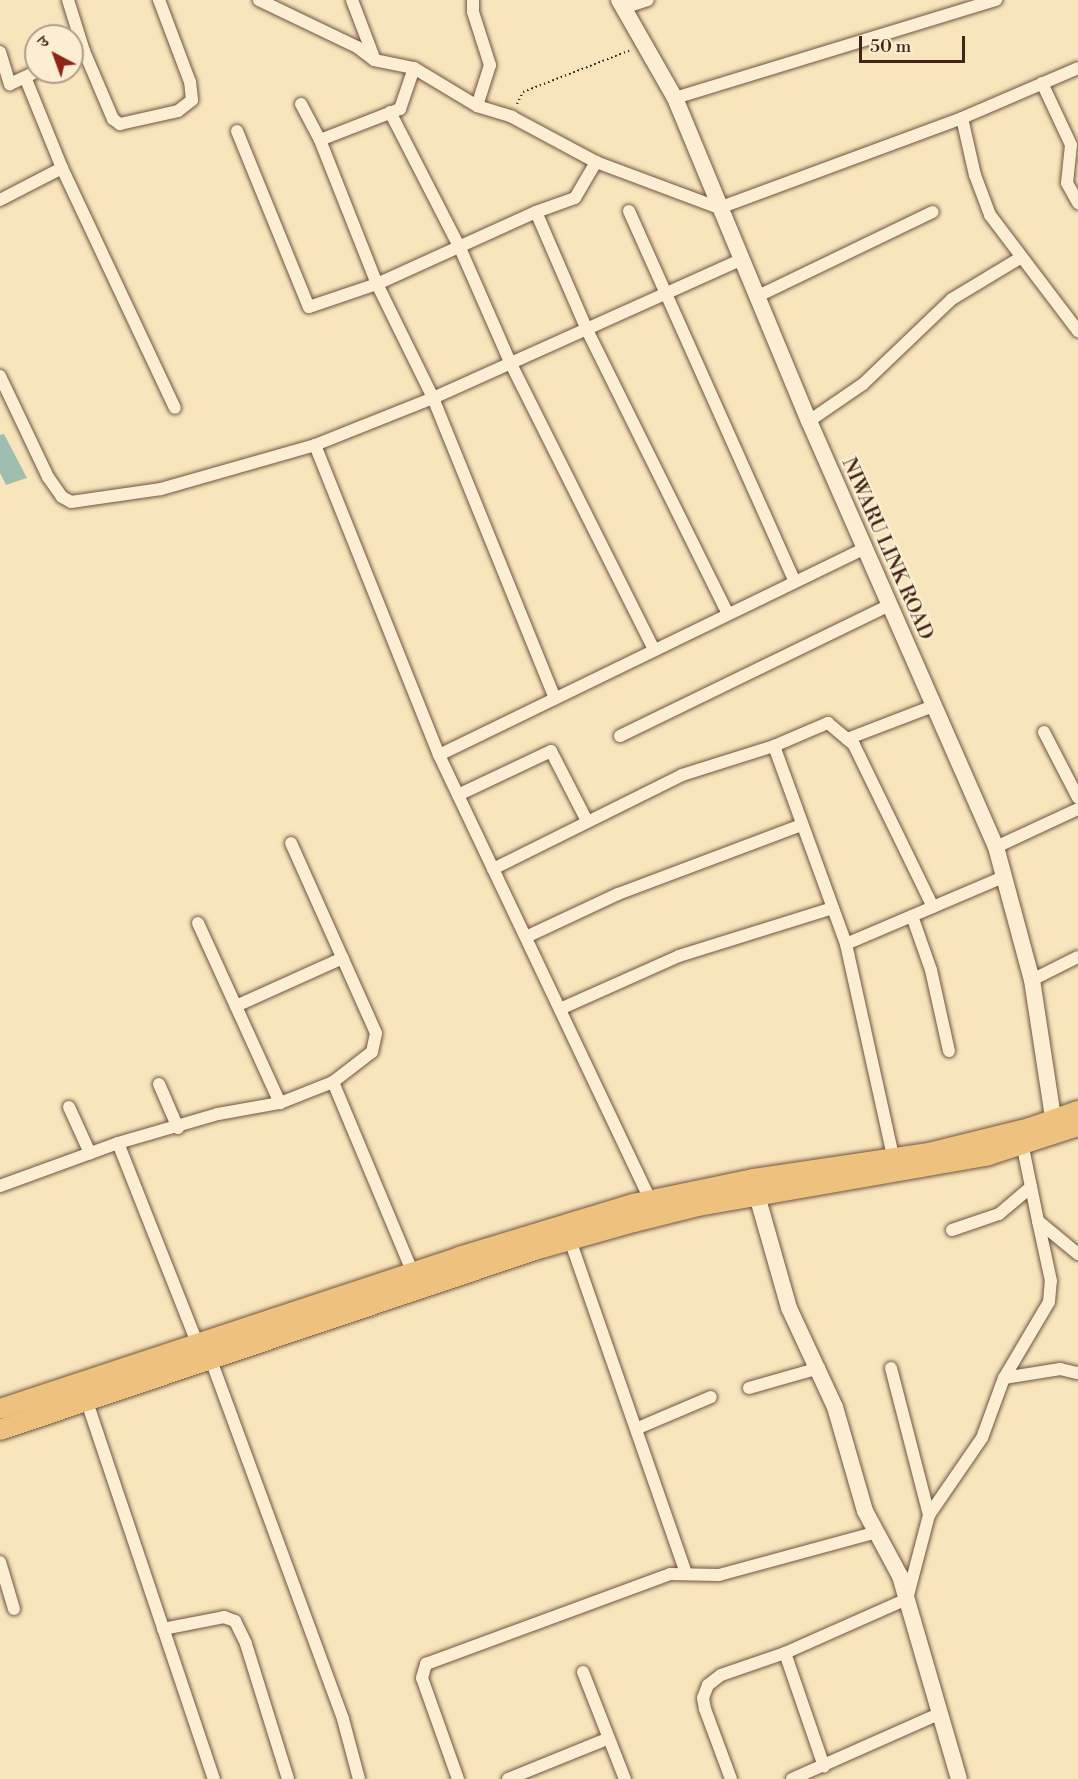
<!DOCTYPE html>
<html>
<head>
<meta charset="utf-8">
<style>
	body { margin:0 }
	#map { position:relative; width:1078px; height:1779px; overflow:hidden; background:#f9e5bc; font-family:"Libre Bodoni","Noto Serif Devanagari",serif }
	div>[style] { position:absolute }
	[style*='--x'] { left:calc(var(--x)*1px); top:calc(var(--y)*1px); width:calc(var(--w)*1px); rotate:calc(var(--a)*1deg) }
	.water>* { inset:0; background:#9ebfaf }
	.path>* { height:2px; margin-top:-1px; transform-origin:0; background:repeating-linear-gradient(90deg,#442417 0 1.5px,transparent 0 4.5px) }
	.roads { filter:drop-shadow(0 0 2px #715440) drop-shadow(0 0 2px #715440) }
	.minor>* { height:12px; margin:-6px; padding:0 6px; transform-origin:6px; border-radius:6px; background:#fbeed3 }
	.tertiary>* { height:16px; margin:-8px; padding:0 8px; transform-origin:8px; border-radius:8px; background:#fbeed3 }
	.primary>* { height:20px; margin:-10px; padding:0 10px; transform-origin:10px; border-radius:10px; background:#ecc27e }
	span { translate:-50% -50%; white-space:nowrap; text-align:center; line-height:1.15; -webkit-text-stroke:4.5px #fbeed3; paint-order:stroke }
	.street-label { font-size:20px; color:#442417 }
	.north { position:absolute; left:24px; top:24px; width:60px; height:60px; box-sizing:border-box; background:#fbeed3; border:2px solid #b29d88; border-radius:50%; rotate:319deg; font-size:16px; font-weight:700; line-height:24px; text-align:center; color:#442417 }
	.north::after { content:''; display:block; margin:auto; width:21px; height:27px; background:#8f2418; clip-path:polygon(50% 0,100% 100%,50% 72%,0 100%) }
	.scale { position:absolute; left:859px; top:36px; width:106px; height:27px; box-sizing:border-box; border:3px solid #442417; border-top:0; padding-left:8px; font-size:18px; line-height:21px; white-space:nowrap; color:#442417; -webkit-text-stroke:4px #fbeed3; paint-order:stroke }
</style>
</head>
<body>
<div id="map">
	<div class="water">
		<div style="clip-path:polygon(4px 434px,27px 478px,6px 485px,0 473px,0 435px)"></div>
	</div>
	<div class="path">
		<div style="--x:517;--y:104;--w:13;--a:-63"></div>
		<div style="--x:523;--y:92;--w:116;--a:-21.3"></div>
	</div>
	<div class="roads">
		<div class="minor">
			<div style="--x:68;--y:0;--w:53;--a:72.6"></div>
			<div style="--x:84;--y:51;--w:74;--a:66.9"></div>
			<div style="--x:113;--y:119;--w:9;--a:36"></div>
			<div style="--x:120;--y:124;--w:59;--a:-12.6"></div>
			<div style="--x:178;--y:111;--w:18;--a:-38"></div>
			<div style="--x:192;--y:100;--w:18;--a:-96"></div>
			<div style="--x:190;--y:82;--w:88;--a:-110.7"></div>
			<div style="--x:259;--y:0;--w:109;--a:25.6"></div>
			<div style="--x:357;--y:47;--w:21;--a:37"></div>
			<div style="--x:374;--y:60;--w:41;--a:11.3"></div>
			<div style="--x:414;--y:68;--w:74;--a:31.1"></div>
			<div style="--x:477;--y:106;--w:37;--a:17"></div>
			<div style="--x:512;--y:117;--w:95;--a:28.2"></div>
			<div style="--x:596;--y:162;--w:131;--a:20.5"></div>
			<div style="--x:719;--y:208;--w:259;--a:-20.3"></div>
			<div style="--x:962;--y:118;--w:126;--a:-23.3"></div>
			<div style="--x:352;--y:0;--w:62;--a:69.2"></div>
			<div style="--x:473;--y:0;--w:12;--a:90"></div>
			<div style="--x:473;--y:12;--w:56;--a:72.2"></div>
			<div style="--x:490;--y:65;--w:43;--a:107.6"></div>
			<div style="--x:623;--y:8;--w:26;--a:-18"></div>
			<div style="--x:0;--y:52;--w:34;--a:73"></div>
			<div style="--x:10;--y:84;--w:29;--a:-25"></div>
			<div style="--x:72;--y:56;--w:13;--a:-23"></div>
			<div style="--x:1042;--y:83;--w:68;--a:64.9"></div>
			<div style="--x:1071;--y:145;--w:38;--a:96"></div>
			<div style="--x:1067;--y:183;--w:23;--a:61"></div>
			<div style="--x:675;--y:98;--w:336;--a:-17"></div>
			<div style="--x:301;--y:104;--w:41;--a:62.2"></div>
			<div style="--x:320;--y:140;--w:155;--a:68.4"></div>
			<div style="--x:377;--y:284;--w:127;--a:63.8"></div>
			<div style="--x:433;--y:398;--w:324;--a:67.9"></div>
			<div style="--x:390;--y:112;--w:153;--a:62.8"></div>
			<div style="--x:460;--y:248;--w:127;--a:66.3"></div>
			<div style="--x:511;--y:364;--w:320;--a:63.4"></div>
			<div style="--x:962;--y:118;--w:58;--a:77.2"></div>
			<div style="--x:975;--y:175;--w:43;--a:69.4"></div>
			<div style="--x:990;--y:215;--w:146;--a:52.8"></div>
			<div style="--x:237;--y:131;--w:190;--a:67.8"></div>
			<div style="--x:309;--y:307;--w:72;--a:-18.7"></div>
			<div style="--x:377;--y:284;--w:175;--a:-24.4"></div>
			<div style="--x:536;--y:212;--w:41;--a:-19.7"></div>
			<div style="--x:575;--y:198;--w:42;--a:-59.7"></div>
			<div style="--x:320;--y:140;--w:86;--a:-21.2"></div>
			<div style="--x:400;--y:109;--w:43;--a:-71.1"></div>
			<div style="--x:62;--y:168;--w:265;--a:64.8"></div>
			<div style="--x:0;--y:200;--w:70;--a:-27.3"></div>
			<div style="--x:62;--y:168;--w:98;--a:-112.1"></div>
			<div style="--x:629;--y:211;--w:406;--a:65.9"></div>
			<div style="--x:536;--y:212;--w:129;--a:66.6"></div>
			<div style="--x:587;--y:330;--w:317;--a:63.6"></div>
			<div style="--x:756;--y:297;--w:196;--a:-25.7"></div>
			<div style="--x:0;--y:376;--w:112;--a:64.6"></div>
			<div style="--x:48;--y:477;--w:24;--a:55"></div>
			<div style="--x:62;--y:497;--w:10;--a:29"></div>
			<div style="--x:71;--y:502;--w:91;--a:-8.2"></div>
			<div style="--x:161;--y:489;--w:160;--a:-15.9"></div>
			<div style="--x:315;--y:445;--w:127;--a:-21.7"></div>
			<div style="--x:433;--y:398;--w:340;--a:-24.2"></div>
			<div style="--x:809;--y:421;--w:65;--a:-34.4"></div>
			<div style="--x:863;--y:384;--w:123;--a:-43.7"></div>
			<div style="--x:952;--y:299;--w:79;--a:-31.1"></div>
			<div style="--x:315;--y:445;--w:334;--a:68.2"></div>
			<div style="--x:439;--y:755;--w:499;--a:64.6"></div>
			<div style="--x:1044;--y:732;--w:74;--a:62.7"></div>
			<div style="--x:620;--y:736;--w:300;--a:-25.9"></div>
			<div style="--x:847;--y:739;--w:92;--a:-21"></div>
			<div style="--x:774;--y:746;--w:211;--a:70"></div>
			<div style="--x:846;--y:944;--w:226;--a:77.5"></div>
			<div style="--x:439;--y:755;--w:474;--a:-25.9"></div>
			<div style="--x:458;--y:795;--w:103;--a:-25.3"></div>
			<div style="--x:551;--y:751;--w:79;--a:62.8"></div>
			<div style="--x:996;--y:847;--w:90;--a:-24.9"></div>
			<div style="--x:493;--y:869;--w:211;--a:-26.4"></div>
			<div style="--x:682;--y:775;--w:96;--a:-17.5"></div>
			<div style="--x:774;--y:746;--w:59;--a:-23.1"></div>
			<div style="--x:828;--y:723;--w:34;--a:40"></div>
			<div style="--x:854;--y:745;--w:180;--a:64"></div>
			<div style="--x:912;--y:916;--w:57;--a:70.6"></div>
			<div style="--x:931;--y:970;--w:83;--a:77.5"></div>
			<div style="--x:198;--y:923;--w:198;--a:65.5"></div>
			<div style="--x:280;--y:1103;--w:57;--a:-21.6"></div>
			<div style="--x:333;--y:1082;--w:49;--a:-37.6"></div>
			<div style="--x:372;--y:1052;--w:19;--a:-78"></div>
			<div style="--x:376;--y:1033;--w:208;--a:-114.1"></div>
			<div style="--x:526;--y:937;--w:102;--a:-25.1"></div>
			<div style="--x:618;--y:894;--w:197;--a:-20.6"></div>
			<div style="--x:846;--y:944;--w:171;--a:-23.1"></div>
			<div style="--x:1032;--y:980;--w:51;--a:-26.6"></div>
			<div style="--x:236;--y:1006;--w:117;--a:-24.2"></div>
			<div style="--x:560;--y:1009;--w:130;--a:-24"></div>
			<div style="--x:679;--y:956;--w:161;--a:-17.3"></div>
			<div style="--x:333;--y:1082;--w:207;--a:67.3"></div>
			<div style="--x:159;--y:1084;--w:48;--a:66.6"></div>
			<div style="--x:69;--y:1107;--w:51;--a:65.5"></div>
			<div style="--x:1021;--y:1138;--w:85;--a:78.4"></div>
			<div style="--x:1038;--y:1221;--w:52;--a:39.5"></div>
			<div style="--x:118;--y:1143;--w:217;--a:68.4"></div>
			<div style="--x:0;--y:1186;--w:126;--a:-20"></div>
			<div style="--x:118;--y:1143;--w:104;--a:-16.2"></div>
			<div style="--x:218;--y:1114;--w:63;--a:-10.1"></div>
			<div style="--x:952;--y:1230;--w:50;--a:-18.8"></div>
			<div style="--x:999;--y:1214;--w:42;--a:-40.2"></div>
			<div style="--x:570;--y:1240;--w:353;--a:70.8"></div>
			<div style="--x:211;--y:1360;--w:382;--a:69.8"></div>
			<div style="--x:343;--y:1719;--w:62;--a:75.1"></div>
			<div style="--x:891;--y:1368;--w:152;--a:75.5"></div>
			<div style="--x:1004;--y:1378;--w:57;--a:-9.1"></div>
			<div style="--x:1060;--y:1369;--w:18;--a:13"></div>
			<div style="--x:749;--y:1388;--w:73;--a:-15.9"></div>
			<div style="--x:87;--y:1402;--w:398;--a:71.4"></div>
			<div style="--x:638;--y:1428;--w:79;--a:-23"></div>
			<div style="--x:0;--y:1562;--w:49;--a:73.4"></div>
			<div style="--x:163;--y:1629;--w:62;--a:-11.1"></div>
			<div style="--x:224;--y:1617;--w:12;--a:20"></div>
			<div style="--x:235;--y:1621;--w:25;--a:64"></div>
			<div style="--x:246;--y:1644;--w:141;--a:72.7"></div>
			<div style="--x:785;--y:1653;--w:120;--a:71"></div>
			<div style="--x:583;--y:1672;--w:115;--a:68.6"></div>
			<div style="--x:458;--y:1779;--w:107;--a:-109.6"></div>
			<div style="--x:422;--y:1678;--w:15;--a:-74"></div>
			<div style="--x:426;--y:1664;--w:260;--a:-20.2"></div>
			<div style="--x:670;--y:1574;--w:49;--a:1.2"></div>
			<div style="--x:719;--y:1575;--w:164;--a:-15.2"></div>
			<div style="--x:508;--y:1779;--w:107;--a:-22"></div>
			<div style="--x:731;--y:1779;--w:75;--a:-110.4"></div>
			<div style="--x:705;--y:1709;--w:11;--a:-100"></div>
			<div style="--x:703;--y:1698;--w:14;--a:-69"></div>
			<div style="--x:708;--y:1685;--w:16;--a:-38"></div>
			<div style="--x:721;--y:1675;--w:68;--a:-19"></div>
			<div style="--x:785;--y:1653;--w:133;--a:-23.9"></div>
			<div style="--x:907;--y:1599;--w:87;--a:-75.3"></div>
			<div style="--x:929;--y:1515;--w:93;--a:-55.5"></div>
			<div style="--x:982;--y:1438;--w:64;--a:-69.9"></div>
			<div style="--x:1004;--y:1378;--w:88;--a:-59.4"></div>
			<div style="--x:1049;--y:1302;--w:21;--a:-85"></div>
			<div style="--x:1051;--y:1281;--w:61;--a:-102.2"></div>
			<div style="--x:792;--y:1779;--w:161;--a:-23.9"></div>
		</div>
		<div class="tertiary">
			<div style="--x:619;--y:0;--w:113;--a:60.3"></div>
			<div style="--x:675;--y:98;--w:350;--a:67.5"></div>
			<div style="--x:809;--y:421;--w:465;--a:66.3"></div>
			<div style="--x:996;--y:847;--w:138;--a:74.9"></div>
			<div style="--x:1032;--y:980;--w:152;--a:81.3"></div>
			<div style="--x:754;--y:1185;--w:128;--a:74.1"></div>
			<div style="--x:789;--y:1308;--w:109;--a:65.1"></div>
			<div style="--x:835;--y:1407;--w:108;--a:73.9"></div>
			<div style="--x:865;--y:1511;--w:74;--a:61.7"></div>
			<div style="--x:900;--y:1576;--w:211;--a:73.8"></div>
		</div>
		<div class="primary">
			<div style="--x:0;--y:1409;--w:484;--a:-18.3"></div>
			<div style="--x:459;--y:1257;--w:182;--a:-16.9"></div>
			<div style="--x:633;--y:1204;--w:124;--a:-11.7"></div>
			<div style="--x:754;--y:1179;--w:177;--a:-8.5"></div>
			<div style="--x:929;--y:1153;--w:104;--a:-13.9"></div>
			<div style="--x:1030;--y:1128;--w:51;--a:-19.5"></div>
			<div style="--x:0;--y:1430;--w:564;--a:-18.6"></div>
			<div style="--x:535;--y:1250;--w:103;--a:-15.8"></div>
			<div style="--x:634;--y:1222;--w:66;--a:-14"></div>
			<div style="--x:698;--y:1206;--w:295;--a:-9.9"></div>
			<div style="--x:989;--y:1155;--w:94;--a:-18"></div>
		</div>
	</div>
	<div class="street-label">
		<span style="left:887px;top:549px;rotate:66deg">NIWARU LINK ROAD</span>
	</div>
	<div class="north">उ</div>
	<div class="scale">50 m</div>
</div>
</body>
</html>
